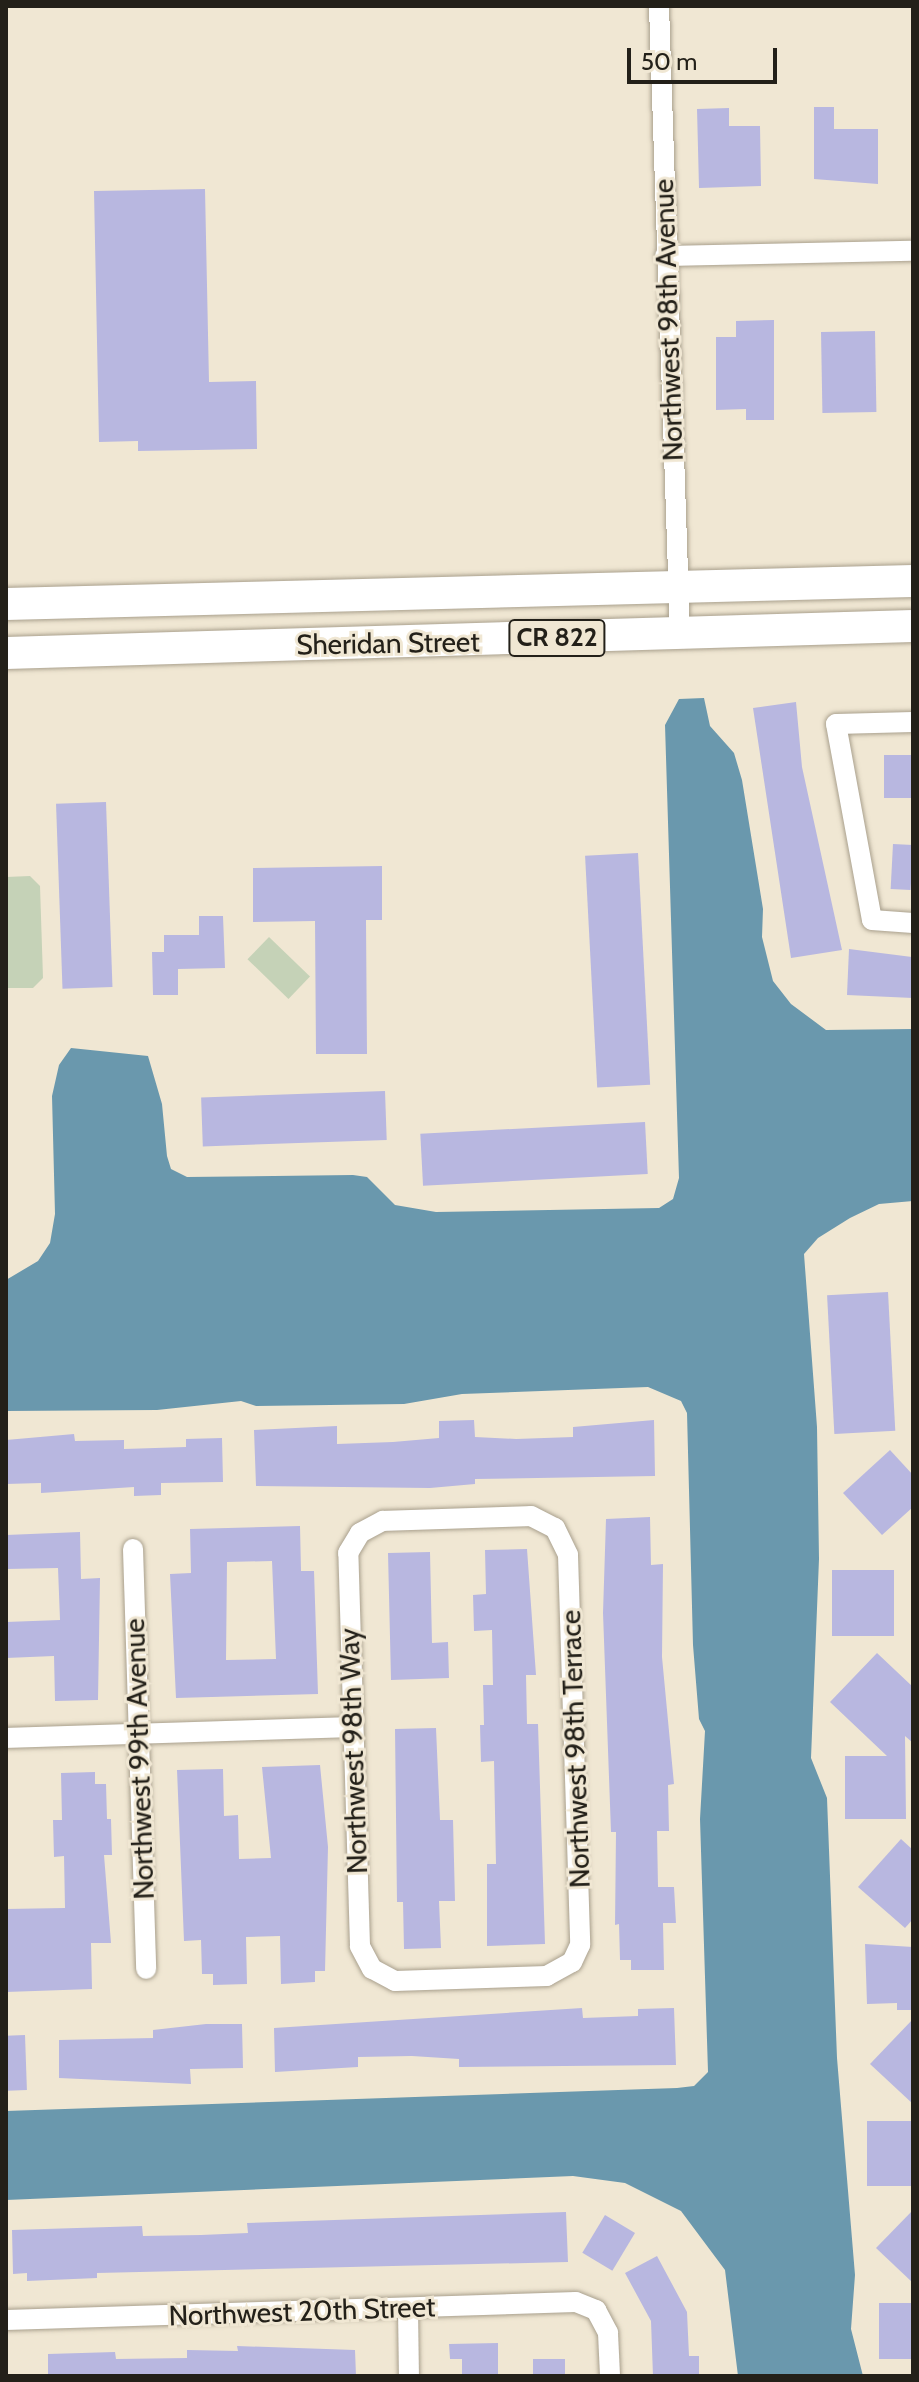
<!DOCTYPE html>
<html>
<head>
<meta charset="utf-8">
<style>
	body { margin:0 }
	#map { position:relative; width:919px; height:2382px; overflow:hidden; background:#f0e7d3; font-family:Cabin,sans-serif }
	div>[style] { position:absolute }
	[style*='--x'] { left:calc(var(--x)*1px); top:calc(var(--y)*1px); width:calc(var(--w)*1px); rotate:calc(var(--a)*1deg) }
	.green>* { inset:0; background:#c5d2b7; transform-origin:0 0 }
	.water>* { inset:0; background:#6a98ad }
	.building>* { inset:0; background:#b8b7e0; transform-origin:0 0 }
	.roads { filter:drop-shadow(0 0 2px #a9a08d) drop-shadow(0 0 2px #a9a08d) }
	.minor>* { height:20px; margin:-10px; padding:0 10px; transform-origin:10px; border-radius:10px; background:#fff }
	.primary>* { height:32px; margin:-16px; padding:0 16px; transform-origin:16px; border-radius:16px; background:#fff }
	span { translate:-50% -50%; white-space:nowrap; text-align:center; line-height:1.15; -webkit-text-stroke:6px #f0e7d3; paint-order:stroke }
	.shield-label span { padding:2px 6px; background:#f0e7d3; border:2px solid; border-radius:6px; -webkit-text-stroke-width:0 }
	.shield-label { font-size:26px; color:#232019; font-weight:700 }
	.street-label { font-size:28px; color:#232019 }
	.frame { position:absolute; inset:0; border:8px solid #232019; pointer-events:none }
	.scale { position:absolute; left:627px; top:48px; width:150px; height:36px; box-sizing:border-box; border:4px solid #232019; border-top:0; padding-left:10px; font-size:24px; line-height:28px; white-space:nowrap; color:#232019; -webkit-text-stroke:6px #f0e7d3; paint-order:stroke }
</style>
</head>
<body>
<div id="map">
	<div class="green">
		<div style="clip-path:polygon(30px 876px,40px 886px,43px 978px,33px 988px,6px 988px,6px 877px)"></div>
		<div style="left:269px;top:937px;width:57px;height:31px;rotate:44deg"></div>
	</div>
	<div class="water">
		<div style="clip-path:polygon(704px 698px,710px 726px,734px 753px,742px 780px,763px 909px,762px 937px,773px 981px,791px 1004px,826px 1030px,913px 1029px,913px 1201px,879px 1204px,850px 1218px,818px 1238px,804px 1254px,817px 1427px,819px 1559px,811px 1758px,827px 1798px,837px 2058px,855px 2275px,851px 2329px,863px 2376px,738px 2376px,725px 2270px,681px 2211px,625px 2183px,573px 2176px,6px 2200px,6px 2111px,677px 2088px,694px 2086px,708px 2072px,700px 1819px,705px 1731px,699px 1719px,693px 1645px,687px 1413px,681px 1401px,648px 1387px,462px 1394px,404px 1404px,256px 1406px,241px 1401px,157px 1410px,6px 1411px,6px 1280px,38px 1261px,50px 1243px,55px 1214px,52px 1096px,59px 1065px,71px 1048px,148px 1056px,162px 1104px,167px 1156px,171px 1169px,187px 1177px,353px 1175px,367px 1177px,395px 1205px,436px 1212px,659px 1208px,673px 1199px,679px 1178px,665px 725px,679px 699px)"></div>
	</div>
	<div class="building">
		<div style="clip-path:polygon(814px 107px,834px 107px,834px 129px,878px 129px,878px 184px,814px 179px)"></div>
		<div style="clip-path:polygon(729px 108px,729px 126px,760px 126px,761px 186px,699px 188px,697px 109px)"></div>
		<div style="clip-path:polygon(205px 189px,209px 382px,256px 381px,257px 449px,138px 451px,138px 441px,99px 442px,94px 191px)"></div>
		<div style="clip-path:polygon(774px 320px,774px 420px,746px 420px,746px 409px,716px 410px,716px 337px,736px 337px,736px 321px)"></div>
		<div style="left:875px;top:331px;width:81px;height:54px;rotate:89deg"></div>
		<div style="clip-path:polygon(796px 702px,802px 767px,842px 950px,791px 958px,753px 708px)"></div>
		<div style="left:913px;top:755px;width:43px;height:29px;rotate:90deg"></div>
		<div style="left:106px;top:802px;width:185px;height:50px;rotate:88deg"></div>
		<div style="left:893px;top:844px;width:20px;height:45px;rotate:3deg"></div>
		<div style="left:638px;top:853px;width:232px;height:53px;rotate:87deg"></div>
		<div style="clip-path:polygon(382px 866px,382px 920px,366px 920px,367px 1054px,316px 1054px,315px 921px,253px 922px,253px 868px)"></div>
		<div style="clip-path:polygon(199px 916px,223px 916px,225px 968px,178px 969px,178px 995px,153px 995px,152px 952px,164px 952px,164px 935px,199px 935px)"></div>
		<div style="clip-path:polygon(849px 949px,912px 957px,913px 998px,847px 995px)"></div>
		<div style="left:385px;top:1091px;width:49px;height:184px;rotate:88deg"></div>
		<div style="left:645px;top:1122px;width:52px;height:225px;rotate:87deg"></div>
		<div style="left:888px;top:1292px;width:139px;height:61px;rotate:87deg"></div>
		<div style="clip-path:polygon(474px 1420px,475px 1437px,516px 1439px,573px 1437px,573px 1427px,654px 1420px,655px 1476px,475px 1479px,475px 1484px,430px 1488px,256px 1486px,254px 1430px,337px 1426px,337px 1444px,393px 1442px,439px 1438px,439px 1421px)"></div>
		<div style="clip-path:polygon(74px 1434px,75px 1441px,124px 1440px,124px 1449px,186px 1447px,186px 1439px,222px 1438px,223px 1482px,161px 1483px,161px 1495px,134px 1496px,134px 1487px,41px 1493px,41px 1483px,6px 1484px,6px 1440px)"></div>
		<div style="clip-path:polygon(890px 1450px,913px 1475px,913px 1507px,882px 1535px,843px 1493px)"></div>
		<div style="clip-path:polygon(650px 1517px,651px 1565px,663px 1564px,662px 1657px,674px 1784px,668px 1785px,669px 1831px,657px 1831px,658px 1887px,674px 1887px,676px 1923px,663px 1923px,664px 1970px,631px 1970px,631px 1960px,620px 1960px,619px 1924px,615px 1925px,616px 1832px,611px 1832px,603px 1613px,606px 1519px)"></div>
		<div style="clip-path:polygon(evenodd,300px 1526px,301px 1571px,314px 1571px,318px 1694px,176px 1698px,170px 1574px,191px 1573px,190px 1529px,300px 1526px,272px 1561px,276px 1659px,226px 1660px,227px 1562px,272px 1561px)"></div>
		<div style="clip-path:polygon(80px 1532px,81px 1579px,100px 1578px,98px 1700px,55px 1701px,54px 1656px,6px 1658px,6px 1622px,60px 1620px,58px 1568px,6px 1569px,6px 1535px)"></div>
		<div style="clip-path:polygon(527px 1549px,536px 1675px,526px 1675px,527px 1724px,538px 1724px,545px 1944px,487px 1946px,487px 1864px,496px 1864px,494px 1761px,481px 1762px,480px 1725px,484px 1725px,483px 1685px,493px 1685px,492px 1630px,474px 1631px,473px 1595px,486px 1594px,485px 1550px)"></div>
		<div style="clip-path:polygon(430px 1552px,432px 1643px,448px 1642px,449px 1678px,391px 1680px,388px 1553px)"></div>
		<div style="left:832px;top:1570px;width:62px;height:66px"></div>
		<div style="clip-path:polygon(877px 1653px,913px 1687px,913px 1743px,905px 1736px,906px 1819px,845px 1819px,845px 1756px,887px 1756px,830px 1702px)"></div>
		<div style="clip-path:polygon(436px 1728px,440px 1820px,453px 1820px,455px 1901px,439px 1901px,441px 1948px,404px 1949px,403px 1902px,397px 1902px,395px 1729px)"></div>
		<div style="clip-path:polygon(320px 1765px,328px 1847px,325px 1971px,315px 1971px,315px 1982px,281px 1984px,280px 1936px,246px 1937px,247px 1984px,213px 1985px,213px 1974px,202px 1974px,201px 1940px,184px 1941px,177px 1770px,223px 1769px,224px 1816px,238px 1815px,239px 1859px,271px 1858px,262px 1767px)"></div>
		<div style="clip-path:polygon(95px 1772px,95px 1784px,106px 1784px,107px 1819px,111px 1819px,112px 1855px,104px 1855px,111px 1943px,91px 1943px,92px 1989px,6px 1992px,6px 1909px,65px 1908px,64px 1856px,54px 1857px,53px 1820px,62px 1820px,61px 1773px)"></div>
		<div style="clip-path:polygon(901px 1839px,913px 1850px,913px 1919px,905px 1928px,858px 1887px)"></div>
		<div style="clip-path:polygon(865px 1944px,913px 1947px,913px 2010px,897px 2010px,897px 2003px,867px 2004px)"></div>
		<div style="clip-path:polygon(582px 2008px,583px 2018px,638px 2016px,638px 2009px,674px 2008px,676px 2065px,459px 2067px,459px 2059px,412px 2056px,358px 2057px,358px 2067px,275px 2072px,274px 2028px)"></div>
		<div style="clip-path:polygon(913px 2019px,913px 2104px,870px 2064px)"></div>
		<div style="clip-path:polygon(206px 2024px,242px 2024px,243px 2068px,190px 2069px,191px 2084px,59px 2078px,59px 2040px,153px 2038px,153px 2030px)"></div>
		<div style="left:25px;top:2035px;width:55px;height:19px;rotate:88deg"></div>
		<div style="left:867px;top:2121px;width:46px;height:65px"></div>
		<div style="clip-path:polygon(913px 2210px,913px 2283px,876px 2248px)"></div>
		<div style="clip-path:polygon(566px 2212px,568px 2262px,97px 2273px,97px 2278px,27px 2281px,27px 2273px,13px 2274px,12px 2230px,142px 2226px,143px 2236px,201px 2235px,248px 2233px,247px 2223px)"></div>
		<div style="left:605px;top:2215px;width:35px;height:44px;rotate:31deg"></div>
		<div style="clip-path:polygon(657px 2256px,687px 2312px,689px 2356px,699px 2356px,699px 2376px,653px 2376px,651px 2321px,625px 2273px)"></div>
		<div style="left:913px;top:2303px;width:56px;height:34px;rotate:90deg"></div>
		<div style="clip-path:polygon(498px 2343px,498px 2376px,462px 2376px,462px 2359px,450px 2359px,449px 2344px)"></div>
		<div style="clip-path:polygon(237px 2346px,355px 2350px,356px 2376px,48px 2376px,48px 2354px,115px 2352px,116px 2359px,187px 2358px,187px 2350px,238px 2351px)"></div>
		<div style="left:533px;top:2359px;width:32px;height:17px"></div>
	</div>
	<div class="roads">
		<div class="minor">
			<div style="--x:659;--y:6;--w:627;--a:88.08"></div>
			<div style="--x:665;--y:256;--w:248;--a:-1.2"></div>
			<div style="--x:913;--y:722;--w:77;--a:178.5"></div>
			<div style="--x:836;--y:724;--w:199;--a:79.6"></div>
			<div style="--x:872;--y:920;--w:41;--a:4.2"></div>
			<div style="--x:531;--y:1516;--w:27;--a:27"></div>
			<div style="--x:555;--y:1528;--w:30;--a:64"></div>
			<div style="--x:568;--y:1555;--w:390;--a:88.2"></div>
			<div style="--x:580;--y:1945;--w:19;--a:115"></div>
			<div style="--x:572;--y:1962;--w:29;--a:151"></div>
			<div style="--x:547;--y:1976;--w:152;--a:178.1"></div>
			<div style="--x:395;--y:1981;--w:26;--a:-152"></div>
			<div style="--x:372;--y:1969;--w:26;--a:-118"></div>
			<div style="--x:360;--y:1946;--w:393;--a:-91.7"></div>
			<div style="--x:348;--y:1553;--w:23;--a:-59"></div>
			<div style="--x:360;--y:1533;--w:26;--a:-28"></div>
			<div style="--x:383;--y:1521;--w:148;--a:-1.9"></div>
			<div style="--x:133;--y:1549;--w:420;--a:88.2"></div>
			<div style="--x:6;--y:1738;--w:345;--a:-1.8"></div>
			<div style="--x:408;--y:2308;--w:68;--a:89.2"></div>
			<div style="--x:6;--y:2320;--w:570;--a:-1.81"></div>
			<div style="--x:576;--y:2302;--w:22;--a:22"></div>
			<div style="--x:596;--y:2310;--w:26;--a:62"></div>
			<div style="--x:608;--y:2333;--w:43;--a:87.3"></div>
		</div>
		<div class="primary">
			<div style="--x:6;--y:604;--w:907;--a:-1.45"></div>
			<div style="--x:6;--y:653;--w:907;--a:-1.71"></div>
		</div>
	</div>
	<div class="shield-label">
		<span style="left:557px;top:638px">CR 822</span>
	</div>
	<div class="street-label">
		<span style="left:668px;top:320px;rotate:-92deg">Northwest 98th Avenue</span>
		<span style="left:388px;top:643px;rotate:-1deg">Sheridan Street</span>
		<span style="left:575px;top:1749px;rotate:-92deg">Northwest 98th Terrace</span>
		<span style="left:353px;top:1751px;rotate:-92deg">Northwest 98th Way</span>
		<span style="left:139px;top:1759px;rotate:-92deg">Northwest 99th Avenue</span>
		<span style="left:302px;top:2311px;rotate:-2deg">Northwest 20th Street</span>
	</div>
	<div class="frame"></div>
	<div class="scale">50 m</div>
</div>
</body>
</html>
